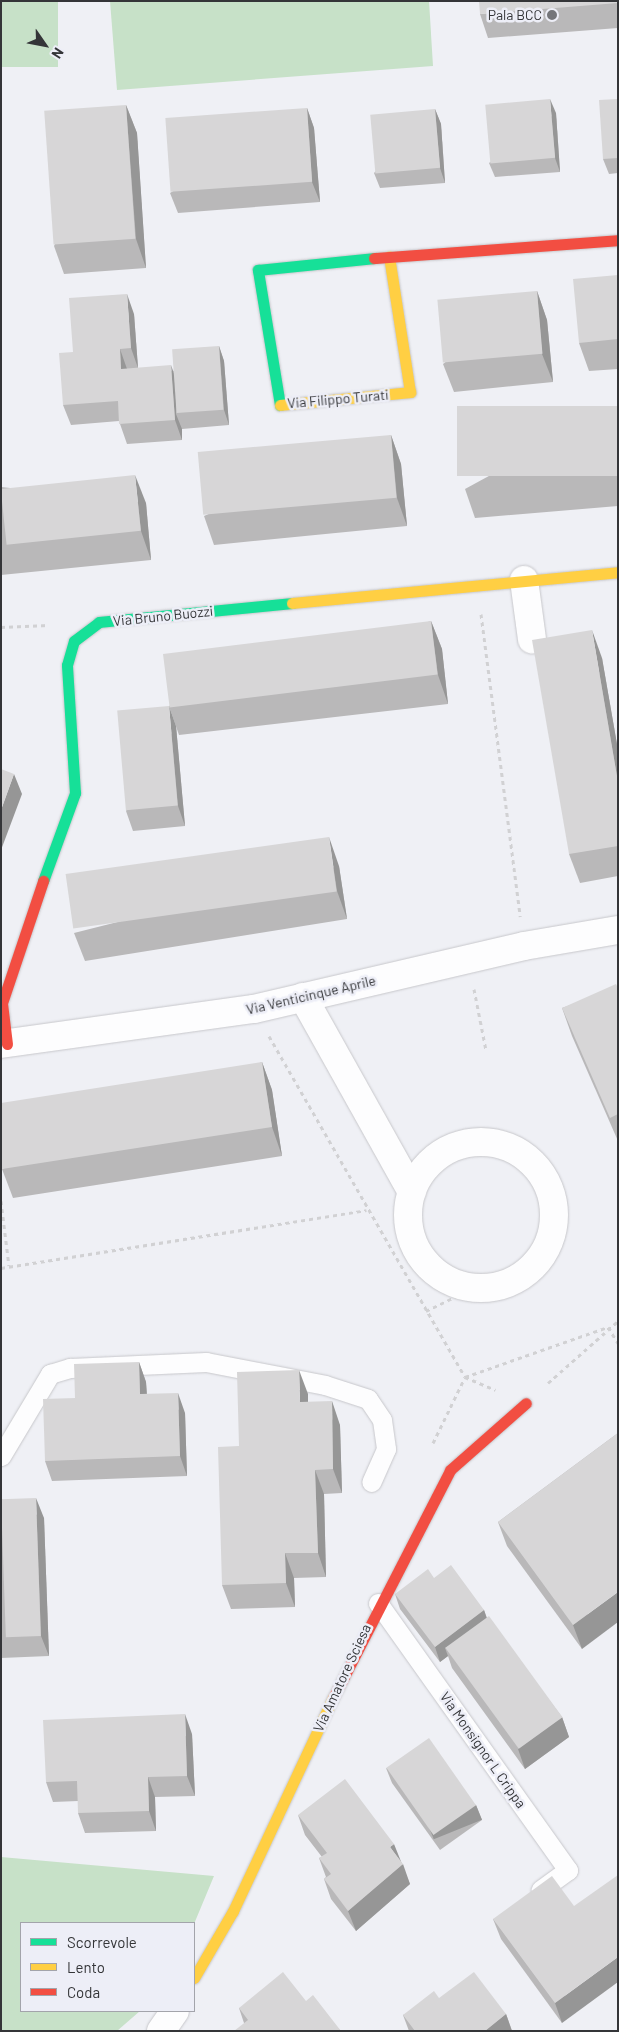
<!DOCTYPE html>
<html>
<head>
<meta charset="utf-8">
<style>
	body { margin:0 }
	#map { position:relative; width:619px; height:2032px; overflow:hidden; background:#eff0f5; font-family:Barlow,sans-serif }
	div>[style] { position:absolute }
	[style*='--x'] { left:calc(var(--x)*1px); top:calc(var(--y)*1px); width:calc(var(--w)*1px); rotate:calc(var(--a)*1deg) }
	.green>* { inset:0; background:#c7e1c8; transform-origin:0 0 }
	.path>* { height:3px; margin-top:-1.5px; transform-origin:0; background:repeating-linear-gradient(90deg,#d1d1d3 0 4px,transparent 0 8px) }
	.roads { filter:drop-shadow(0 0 1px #c7c7cb) drop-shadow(0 0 1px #c7c7cb) }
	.lane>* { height:19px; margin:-9.5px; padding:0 9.5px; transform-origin:9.5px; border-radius:9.5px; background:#fdfdfe }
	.street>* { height:28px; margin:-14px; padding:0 14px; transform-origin:14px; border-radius:14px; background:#fdfdfe }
	.street>.ring { margin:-14px; padding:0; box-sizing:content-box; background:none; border:28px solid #fdfdfe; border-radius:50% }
	.fast>* { height:11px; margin:-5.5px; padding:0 5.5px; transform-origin:5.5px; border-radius:5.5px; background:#16e098 }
	.slow>* { height:11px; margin:-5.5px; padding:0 5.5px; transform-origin:5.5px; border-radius:5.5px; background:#ffcf43 }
	.jam>* { height:11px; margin:-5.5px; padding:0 5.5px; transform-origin:5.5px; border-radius:5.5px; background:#f24e42 }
	.wall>* { inset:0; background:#b9b8b9 }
	.shaded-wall>* { inset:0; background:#969696; transform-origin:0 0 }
	.building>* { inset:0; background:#d7d6d7; transform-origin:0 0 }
	.dots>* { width:14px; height:14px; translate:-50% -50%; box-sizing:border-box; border:2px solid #edeef7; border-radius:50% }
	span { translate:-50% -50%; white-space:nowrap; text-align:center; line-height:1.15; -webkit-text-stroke:5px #edeef7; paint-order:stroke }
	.poi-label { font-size:14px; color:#343538 }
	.right { translate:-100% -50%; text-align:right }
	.street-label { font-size:14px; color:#343538 }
	.frame { position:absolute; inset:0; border:2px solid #343538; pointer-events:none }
	.legend { position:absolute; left:20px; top:1922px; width:175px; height:90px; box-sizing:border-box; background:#edeef7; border:1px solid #a3a4ab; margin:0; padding:6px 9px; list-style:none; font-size:15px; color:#343538 }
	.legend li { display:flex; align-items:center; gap:10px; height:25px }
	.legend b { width:25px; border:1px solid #a3a4ab }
	.north { position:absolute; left:20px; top:20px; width:50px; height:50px; -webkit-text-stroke:4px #edeef7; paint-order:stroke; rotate:123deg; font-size:14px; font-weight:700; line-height:20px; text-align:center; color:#343538 }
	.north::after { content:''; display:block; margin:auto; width:18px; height:22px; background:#343538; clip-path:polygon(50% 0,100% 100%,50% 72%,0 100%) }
</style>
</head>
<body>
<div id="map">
	<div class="green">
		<div style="left:1px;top:1px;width:57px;height:66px"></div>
		<div style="clip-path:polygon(110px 1px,429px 1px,433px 66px,117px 90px)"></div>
		<div style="clip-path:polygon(1px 1857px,214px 1876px,194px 1924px,21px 1923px,21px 2011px,140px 2011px,117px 2031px,1px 2031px)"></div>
	</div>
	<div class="path">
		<div style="--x:481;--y:614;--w:305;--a:82.6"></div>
		<div style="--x:1;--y:627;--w:48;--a:-2.4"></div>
		<div style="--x:474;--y:989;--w:62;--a:78.9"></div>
		<div style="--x:269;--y:1036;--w:393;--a:60.1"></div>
		<div style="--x:465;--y:1377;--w:33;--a:23"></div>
		<div style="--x:1;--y:1201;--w:65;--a:83"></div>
		<div style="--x:1;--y:1268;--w:370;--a:-9"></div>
		<div style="--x:426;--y:1311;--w:50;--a:-26.1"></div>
		<div style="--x:608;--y:1327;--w:19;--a:58"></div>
		<div style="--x:548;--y:1383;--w:94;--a:-41.5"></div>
		<div style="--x:433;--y:1443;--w:73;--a:-64.1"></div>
		<div style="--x:465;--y:1377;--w:151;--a:-19.3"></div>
	</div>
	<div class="roads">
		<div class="lane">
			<div style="--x:1;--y:1456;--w:96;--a:-59.1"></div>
			<div style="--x:50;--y:1374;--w:21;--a:-17"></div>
			<div style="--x:70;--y:1368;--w:136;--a:-2.5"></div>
			<div style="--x:206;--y:1362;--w:121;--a:10.9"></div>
			<div style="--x:325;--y:1385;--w:45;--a:18"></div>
			<div style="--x:368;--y:1399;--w:25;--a:56"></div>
			<div style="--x:382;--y:1420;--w:29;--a:82"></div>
			<div style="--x:386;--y:1449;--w:36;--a:114"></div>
			<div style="--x:378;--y:1603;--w:328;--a:54.6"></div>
			<div style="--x:568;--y:1870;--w:34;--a:144"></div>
		</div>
		<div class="street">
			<div style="--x:524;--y:580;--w:60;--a:82.3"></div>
			<div style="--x:303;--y:997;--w:223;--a:60.8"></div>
			<div style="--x:1;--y:1044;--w:255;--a:-7.9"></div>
			<div style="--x:254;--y:1009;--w:277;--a:-13.1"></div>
			<div style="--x:524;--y:946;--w:95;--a:-9.7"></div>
			<div class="ring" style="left:408px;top:1142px;width:118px;height:118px"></div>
			<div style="--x:161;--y:2031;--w:24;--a:-55"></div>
		</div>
		<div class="fast">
			<div style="--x:280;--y:405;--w:137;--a:-99.3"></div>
			<div style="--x:258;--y:270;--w:117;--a:-5.9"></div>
			<div style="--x:43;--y:881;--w:94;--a:-70"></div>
			<div style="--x:75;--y:793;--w:128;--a:-93.6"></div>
			<div style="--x:67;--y:665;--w:25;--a:-74"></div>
			<div style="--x:74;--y:641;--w:31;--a:-37"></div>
			<div style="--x:99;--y:622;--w:194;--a:-5.6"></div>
		</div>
		<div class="slow">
			<div style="--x:280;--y:405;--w:131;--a:-5.7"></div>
			<div style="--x:410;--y:392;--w:137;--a:-98.8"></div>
			<div style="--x:292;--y:603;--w:327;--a:-5.4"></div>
			<div style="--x:194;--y:1978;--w:78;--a:-59.8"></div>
			<div style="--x:233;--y:1911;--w:235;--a:-64.9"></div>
		</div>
		<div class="jam">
			<div style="--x:374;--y:258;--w:245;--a:-4.2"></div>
			<div style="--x:7;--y:1044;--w:41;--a:-97"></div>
			<div style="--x:2;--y:1003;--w:129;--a:-71.4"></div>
			<div style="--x:333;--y:1698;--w:256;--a:-62.8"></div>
			<div style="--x:450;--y:1470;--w:101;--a:-41.4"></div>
		</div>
	</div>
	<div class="wall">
		<div style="clip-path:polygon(618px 1px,618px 28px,488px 38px,480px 14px)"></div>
		<div style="clip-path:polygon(618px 99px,618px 173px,609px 174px,603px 159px)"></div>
		<div style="clip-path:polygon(126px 105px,137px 133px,146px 268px,64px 274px,54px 246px)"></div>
		<div style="clip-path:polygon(307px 108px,314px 128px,320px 202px,178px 213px,170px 193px)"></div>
		<div style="clip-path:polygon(435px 109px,441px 124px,445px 183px,380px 188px,374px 173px)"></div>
		<div style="clip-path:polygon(556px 113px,560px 172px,495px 177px,489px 163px)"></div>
		<div style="clip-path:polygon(618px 275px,618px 369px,589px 371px,579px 343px)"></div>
		<div style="clip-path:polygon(537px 291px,547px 320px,553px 382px,454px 392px,443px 364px)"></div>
		<div style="clip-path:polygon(134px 314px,138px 368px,173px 371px,219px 346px,224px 361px,229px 425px,182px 429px,182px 440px,127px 444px,119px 421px,71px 425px,63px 405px)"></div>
		<div style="clip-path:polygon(618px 406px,618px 506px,475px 518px,465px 489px)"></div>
		<div style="clip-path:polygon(391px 435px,401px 464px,407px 526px,214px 545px,204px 516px)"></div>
		<div style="clip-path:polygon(1px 487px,146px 503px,151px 560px,1px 575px)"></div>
		<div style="clip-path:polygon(431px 621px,442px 649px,448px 704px,179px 735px,169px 706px)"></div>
		<div style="clip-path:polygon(602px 658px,618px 750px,618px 876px,580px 883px,569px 854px)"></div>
		<div style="clip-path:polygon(176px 726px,185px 826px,133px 831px,126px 811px)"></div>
		<div style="clip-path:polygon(339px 866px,347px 919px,85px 961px,74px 933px)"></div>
		<div style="clip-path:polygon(618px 988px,618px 1141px,572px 1036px,562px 1008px)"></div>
		<div style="clip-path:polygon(262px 1062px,272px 1090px,282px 1156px,13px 1198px,2px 1169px)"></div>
		<div style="clip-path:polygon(139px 1362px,146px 1382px,147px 1394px,185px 1413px,187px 1476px,52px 1481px,45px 1461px,75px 1398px)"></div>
		<div style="clip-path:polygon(308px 1394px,308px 1402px,340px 1425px,342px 1493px,324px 1494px,326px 1577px,294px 1578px,295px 1607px,231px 1609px,222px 1585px,239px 1446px)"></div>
		<div style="clip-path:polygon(618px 1433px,582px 1649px,507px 1546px,498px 1522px)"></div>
		<div style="clip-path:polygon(1px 1499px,44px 1518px,49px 1656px,1px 1658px)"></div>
		<div style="clip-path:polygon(434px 1578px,484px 1610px,487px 1618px,562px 1717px,569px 1737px,525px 1769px,452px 1668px,448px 1656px,440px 1662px,400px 1609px,395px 1594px)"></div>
		<div style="clip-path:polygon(192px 1734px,195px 1796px,155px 1797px,156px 1831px,85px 1833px,78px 1813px,78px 1801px,53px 1802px,46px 1782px)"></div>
		<div style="clip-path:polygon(386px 1768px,476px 1805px,482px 1820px,440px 1850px,392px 1783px)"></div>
		<div style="clip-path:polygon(298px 1815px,400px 1861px,410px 1884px,356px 1931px,331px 1899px,324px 1879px,326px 1877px,319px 1858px,322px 1857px,305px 1835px)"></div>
		<div style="clip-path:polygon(574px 1906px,562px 2023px,501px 1939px,493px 1919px)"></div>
		<div style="clip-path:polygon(439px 1998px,506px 2014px,512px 2031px,409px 2031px,403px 2015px)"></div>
		<div style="clip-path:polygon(306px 2001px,341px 2031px,244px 2023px,239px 2008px)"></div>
	</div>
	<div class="shaded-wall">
		<div style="clip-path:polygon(550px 99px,556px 113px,560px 172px,555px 158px)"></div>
		<div style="clip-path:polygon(126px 105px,137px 133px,146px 268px,136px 239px)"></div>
		<div style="clip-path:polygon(307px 108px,314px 128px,320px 202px,312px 182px)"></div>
		<div style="clip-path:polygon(435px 109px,441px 124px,445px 183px,440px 168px)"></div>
		<div style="clip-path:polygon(537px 291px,547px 320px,553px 382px,542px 354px)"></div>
		<div style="clip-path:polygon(127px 294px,134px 314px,138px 368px,131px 348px)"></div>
		<div style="clip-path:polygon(219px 346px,224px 361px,229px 425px,224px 410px)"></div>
		<div style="clip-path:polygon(120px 349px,127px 369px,121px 369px)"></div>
		<div style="clip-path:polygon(171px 365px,178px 385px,176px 414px,182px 429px,182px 440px,175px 420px)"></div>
		<div style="clip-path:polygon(391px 435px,401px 464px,407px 526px,397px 498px)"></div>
		<div style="clip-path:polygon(135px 475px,146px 503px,151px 560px,141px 531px)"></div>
		<div style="clip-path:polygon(431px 621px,442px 649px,448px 704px,438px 675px)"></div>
		<div style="clip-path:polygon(592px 630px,602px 658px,618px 750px,618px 782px)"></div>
		<div style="clip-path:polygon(169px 706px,176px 726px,185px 826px,178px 806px)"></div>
		<div style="clip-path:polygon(14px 774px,22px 794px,1px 850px,1px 810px)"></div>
		<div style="clip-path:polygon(329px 837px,339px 866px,347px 919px,337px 891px)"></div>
		<div style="clip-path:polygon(262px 1062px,272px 1090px,282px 1156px,272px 1127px)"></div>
		<div style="clip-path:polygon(139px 1362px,146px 1382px,148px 1414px,140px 1394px)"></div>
		<div style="clip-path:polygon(299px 1370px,308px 1394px,308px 1427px,300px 1402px)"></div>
		<div style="clip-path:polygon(178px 1393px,185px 1413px,187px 1476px,180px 1456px)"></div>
		<div style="clip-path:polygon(332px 1401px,340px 1425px,342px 1493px,333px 1469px)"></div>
		<div style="clip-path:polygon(315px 1470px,324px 1494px,326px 1577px,318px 1553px)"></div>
		<div style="clip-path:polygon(36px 1498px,44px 1518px,49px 1656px,41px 1636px)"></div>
		<div style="clip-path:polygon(285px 1553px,294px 1578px,295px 1607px,286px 1583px)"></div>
		<div style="clip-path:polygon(618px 1592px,618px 1622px,582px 1649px,573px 1625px)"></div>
		<div style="clip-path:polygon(484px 1610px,489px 1625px,445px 1648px,448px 1656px,440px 1662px,435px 1647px)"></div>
		<div style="clip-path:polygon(185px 1714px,192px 1734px,195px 1796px,187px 1776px)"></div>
		<div style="clip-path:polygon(562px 1717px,569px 1737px,525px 1769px,518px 1749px)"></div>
		<div style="clip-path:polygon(148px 1777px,155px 1797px,156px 1831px,149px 1811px)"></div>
		<div style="left:476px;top:1805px;width:16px;height:52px;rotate:68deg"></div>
		<div style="clip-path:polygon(394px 1844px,402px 1864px,390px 1847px)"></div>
		<div style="clip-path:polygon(403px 1864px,410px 1884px,356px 1931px,348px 1911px)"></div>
		<div style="clip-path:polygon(618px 1957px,618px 1982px,562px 2023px,555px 2003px)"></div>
		<div style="clip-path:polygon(506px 2014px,512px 2031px,485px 2031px)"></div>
	</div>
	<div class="building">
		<div style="clip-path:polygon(479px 1px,618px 1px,618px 3px,480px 14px)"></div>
		<div style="left:550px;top:99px;width:59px;height:65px;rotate:85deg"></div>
		<div style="clip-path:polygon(618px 99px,618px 158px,603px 159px,599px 100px)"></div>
		<div style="left:126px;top:105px;width:134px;height:82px;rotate:86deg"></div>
		<div style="left:307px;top:108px;width:74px;height:142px;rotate:86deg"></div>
		<div style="left:435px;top:109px;width:59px;height:65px;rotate:85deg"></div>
		<div style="clip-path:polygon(618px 275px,618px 339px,579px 343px,573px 279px)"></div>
		<div style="left:537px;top:291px;width:63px;height:100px;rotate:85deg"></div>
		<div style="clip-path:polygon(127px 294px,131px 348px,120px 349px,121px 369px,171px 365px,175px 420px,119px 424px,118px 401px,63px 405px,59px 353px,73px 352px,69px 298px)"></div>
		<div style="left:219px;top:346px;width:64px;height:47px;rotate:86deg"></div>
		<div style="left:618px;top:406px;width:70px;height:161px;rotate:90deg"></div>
		<div style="left:391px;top:435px;width:63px;height:194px;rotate:85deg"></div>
		<div style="left:135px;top:475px;width:56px;height:135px;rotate:84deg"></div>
		<div style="left:431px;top:621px;width:54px;height:270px;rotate:83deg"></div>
		<div style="clip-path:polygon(592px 630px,618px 782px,618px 846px,569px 854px,532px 640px)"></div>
		<div style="left:169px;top:706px;width:100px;height:52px;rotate:85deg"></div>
		<div style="clip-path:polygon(1px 769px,14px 774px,1px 810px)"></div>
		<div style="left:329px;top:837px;width:55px;height:266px;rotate:82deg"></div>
		<div style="clip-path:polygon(616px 984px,618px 988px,618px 1114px,610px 1118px,562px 1008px)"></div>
		<div style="clip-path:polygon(262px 1062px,272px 1127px,2px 1169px,1px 1162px,1px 1103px)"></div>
		<div style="clip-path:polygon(139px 1362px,140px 1394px,178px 1393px,180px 1456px,45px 1461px,43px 1399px,75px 1398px,74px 1364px)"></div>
		<div style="clip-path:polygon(299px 1370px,300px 1402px,332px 1401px,333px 1469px,315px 1470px,318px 1553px,285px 1553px,286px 1583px,222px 1585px,218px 1447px,239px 1446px,237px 1372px)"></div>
		<div style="clip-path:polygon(618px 1433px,618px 1592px,573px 1625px,498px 1522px)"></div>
		<div style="left:36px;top:1498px;width:138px;height:35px;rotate:88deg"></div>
		<div style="clip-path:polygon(451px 1565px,484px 1610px,435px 1647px,395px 1594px,428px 1569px,434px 1578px)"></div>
		<div style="left:489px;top:1616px;width:125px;height:54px;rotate:54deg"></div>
		<div style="clip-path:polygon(185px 1714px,187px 1776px,148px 1777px,149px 1811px,78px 1813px,77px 1781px,46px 1782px,43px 1720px)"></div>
		<div style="left:429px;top:1738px;width:82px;height:52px;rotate:55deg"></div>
		<div style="clip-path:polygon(345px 1779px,394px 1844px,390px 1847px,403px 1864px,348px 1911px,324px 1879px,331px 1874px,319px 1858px,327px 1853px,298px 1815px)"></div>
		<div style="clip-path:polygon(618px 1875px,618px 1957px,555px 2003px,493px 1919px,552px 1876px,574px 1906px)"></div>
		<div style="clip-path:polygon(283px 1972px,306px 2001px,313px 1995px,341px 2031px,234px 2031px,248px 2020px,239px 2008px)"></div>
		<div style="clip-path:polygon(474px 1972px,506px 2014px,485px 2031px,415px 2031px,403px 2015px,434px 1991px,439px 1998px)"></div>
	</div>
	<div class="dots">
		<div style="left:552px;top:15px;background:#75767a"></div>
	</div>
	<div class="poi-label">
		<span class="right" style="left:542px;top:15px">Pala BCC</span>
	</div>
	<div class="street-label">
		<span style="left:338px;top:399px;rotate:-5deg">Via Filippo Turati</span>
		<span style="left:163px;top:616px;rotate:-6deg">Via Bruno Buozzi</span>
		<span style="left:311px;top:995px;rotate:-13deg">Via Venticinque Aprile</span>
		<span style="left:342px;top:1678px;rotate:-65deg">Via Amatore Sciesa</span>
		<span style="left:483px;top:1750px;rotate:55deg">Via Monsignor L Crippa</span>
	</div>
	<div class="frame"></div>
	<ul class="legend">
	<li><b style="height:6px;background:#16e098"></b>Scorrevole</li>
	<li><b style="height:6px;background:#ffcf43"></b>Lento</li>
	<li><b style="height:6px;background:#f24e42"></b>Coda</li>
	</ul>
	<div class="north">N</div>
</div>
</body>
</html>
